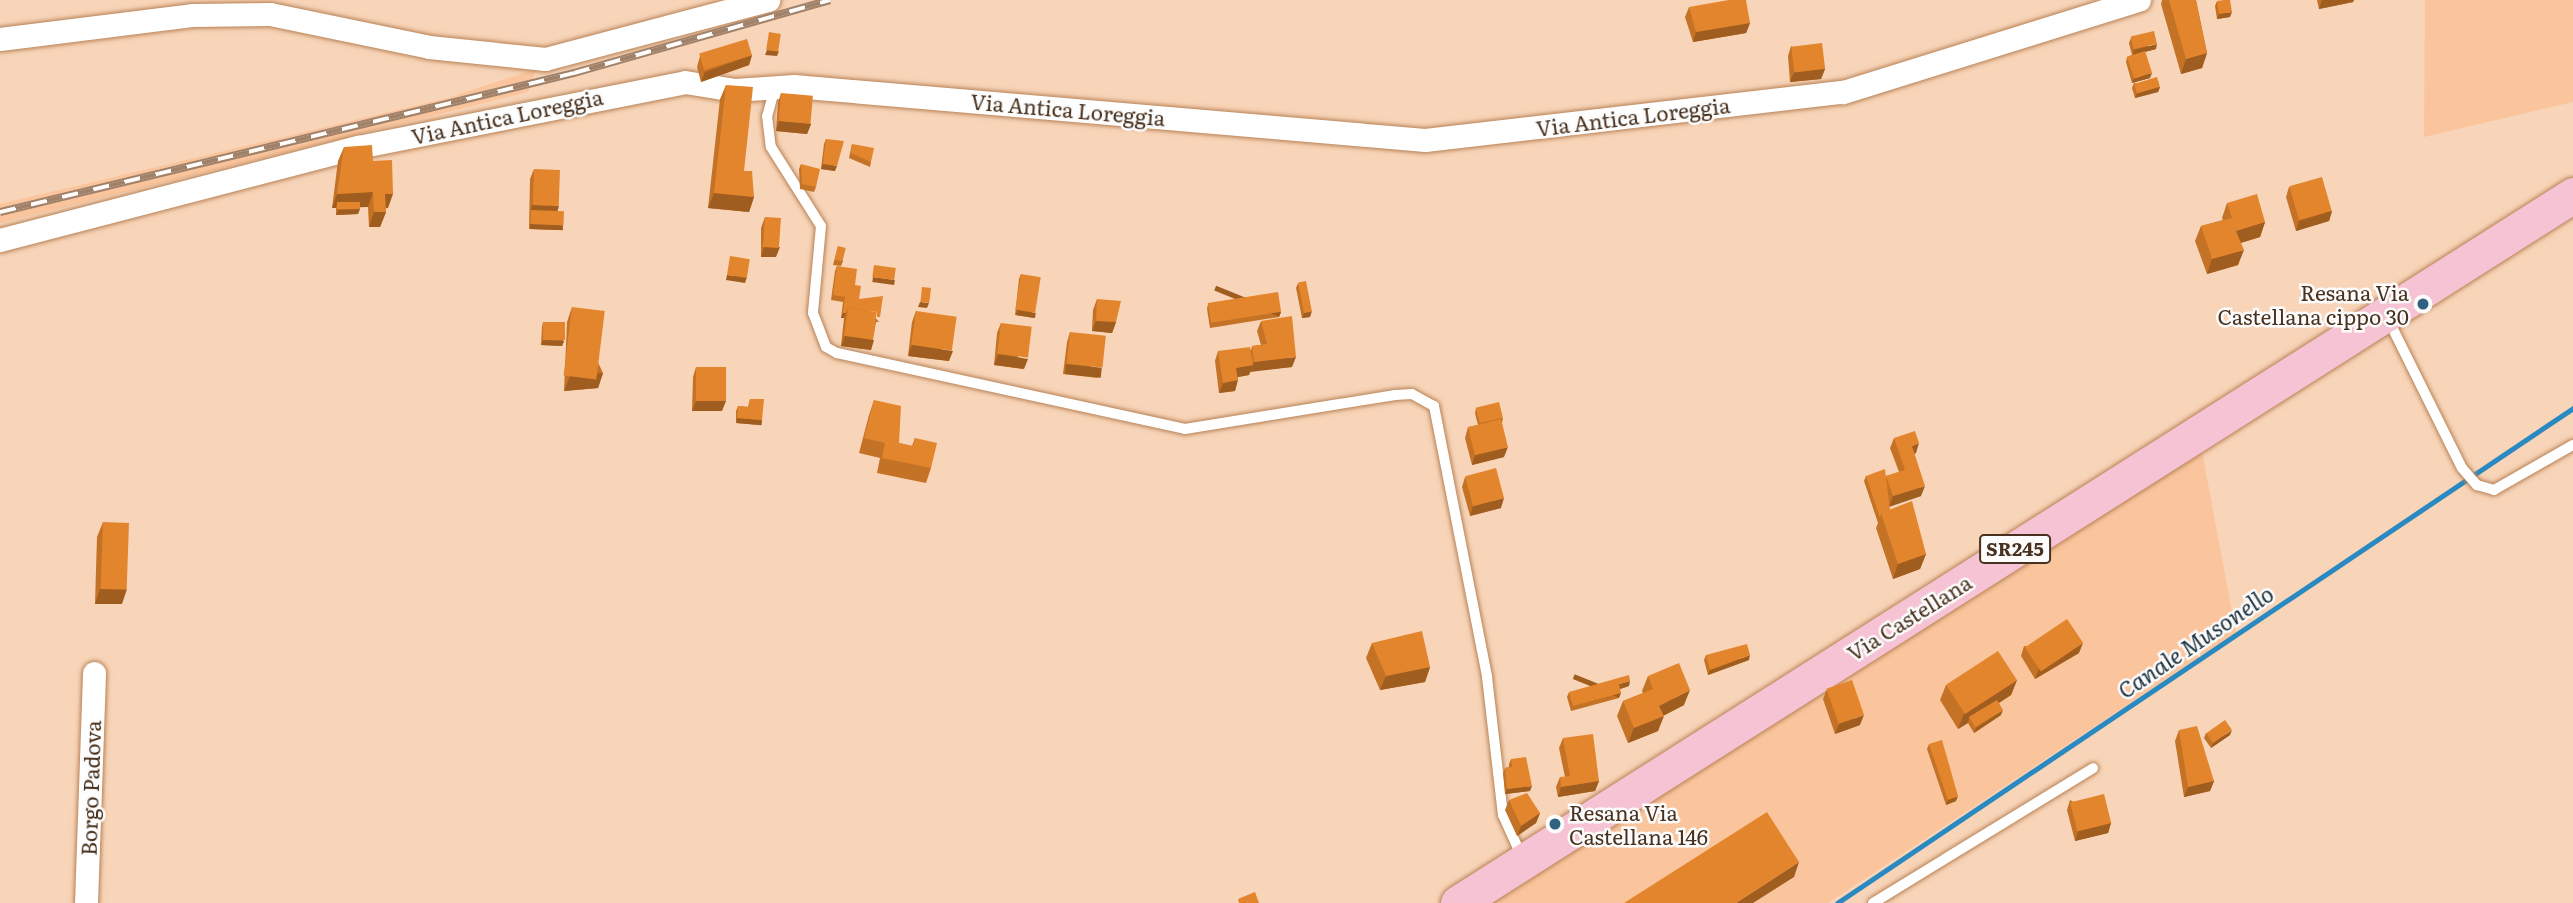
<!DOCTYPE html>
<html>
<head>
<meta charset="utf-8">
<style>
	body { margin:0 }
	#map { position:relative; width:2573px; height:903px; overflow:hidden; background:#f8d4b8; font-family:Literata,serif }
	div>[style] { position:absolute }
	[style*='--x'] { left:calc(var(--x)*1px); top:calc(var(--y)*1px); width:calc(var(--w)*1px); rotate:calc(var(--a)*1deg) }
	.built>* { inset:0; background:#fac59d }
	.stream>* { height:5px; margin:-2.5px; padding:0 2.5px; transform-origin:2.5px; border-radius:2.5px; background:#2989c0 }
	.roads { filter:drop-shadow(0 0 2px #b88255) drop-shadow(0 0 2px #b88255) }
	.lane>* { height:10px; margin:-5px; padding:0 5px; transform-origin:5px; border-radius:5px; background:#fff }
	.street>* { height:23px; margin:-11.5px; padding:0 11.5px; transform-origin:11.5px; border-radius:11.5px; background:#fff }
	.primary>* { height:35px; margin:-17.5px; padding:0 17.5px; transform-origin:17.5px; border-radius:17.5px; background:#f5c3d3 }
	.rail>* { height:8px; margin-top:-4px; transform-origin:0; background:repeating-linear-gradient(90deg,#fcfcfc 0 16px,#a0826b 0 32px); box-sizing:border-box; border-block:2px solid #a0826b }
	.wall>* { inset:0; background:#c37226 }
	.shaded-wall>* { inset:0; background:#9f5d1f; transform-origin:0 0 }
	.building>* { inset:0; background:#e3852c; transform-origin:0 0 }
	.dots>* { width:19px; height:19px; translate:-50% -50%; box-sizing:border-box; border:4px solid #fcfcfc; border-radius:50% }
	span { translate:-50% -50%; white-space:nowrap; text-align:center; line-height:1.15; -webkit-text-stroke:5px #fcfcfc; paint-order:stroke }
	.shield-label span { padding:2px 5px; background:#fcfcfc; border:2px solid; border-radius:5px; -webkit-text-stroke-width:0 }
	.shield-label { font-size:19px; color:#48311e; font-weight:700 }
	.street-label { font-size:21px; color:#48311e }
	.poi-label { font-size:21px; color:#48311e }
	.right { translate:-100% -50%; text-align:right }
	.left { translate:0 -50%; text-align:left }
	.water-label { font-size:23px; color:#1c313e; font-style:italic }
</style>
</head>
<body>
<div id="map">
	<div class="built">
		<div style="clip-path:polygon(2425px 0,2573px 0,2573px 102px,2424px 137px)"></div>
		<div style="clip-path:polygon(536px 69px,528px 92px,0 223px,0 204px,448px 98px)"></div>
		<div style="clip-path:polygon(2201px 446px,2236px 633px,1828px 903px,1485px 903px)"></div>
	</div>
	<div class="stream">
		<div style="--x:1837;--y:903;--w:887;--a:-33.92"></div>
	</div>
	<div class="roads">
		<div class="lane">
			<div style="--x:775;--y:87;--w:30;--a:105"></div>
			<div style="--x:767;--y:116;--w:31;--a:83"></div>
			<div style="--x:771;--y:147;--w:93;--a:57.7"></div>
			<div style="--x:821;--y:226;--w:87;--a:95.3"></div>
			<div style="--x:813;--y:313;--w:36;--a:69"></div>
			<div style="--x:826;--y:347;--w:13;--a:29"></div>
			<div style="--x:837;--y:353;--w:356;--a:12.3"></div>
			<div style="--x:1185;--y:429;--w:213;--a:-9.2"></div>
			<div style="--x:1395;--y:395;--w:17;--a:-3"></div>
			<div style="--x:1412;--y:394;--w:25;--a:29"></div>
			<div style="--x:1434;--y:406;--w:276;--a:78.9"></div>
			<div style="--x:1487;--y:677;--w:139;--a:83.4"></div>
			<div style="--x:1503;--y:815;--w:46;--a:65.7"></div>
			<div style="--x:2388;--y:319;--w:166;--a:63.6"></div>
			<div style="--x:2462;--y:468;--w:23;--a:49"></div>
			<div style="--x:2477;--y:485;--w:18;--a:16"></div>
			<div style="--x:2494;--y:490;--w:91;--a:-29.7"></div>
			<div style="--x:1873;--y:903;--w:258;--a:-31.5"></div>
		</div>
		<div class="street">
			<div style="--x:0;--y:39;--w:193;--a:-7.1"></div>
			<div style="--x:192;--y:15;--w:78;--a:-0.7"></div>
			<div style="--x:270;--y:14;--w:162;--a:11.7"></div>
			<div style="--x:429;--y:47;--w:117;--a:5.9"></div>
			<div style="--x:545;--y:59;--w:231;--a:-14.8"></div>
			<div style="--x:0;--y:240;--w:370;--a:-14.6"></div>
			<div style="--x:358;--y:147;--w:333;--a:-11.2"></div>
			<div style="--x:685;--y:82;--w:51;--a:9.1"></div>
			<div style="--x:735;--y:90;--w:59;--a:-3.9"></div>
			<div style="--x:794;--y:86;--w:633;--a:4.89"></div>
			<div style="--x:1425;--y:140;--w:421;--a:-6.6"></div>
			<div style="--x:1843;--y:92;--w:310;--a:-17.3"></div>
			<div style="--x:86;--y:903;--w:230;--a:-88"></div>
		</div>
		<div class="primary">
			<div style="--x:1458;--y:903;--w:1321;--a:-32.41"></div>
		</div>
	</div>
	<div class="rail">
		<div style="--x:0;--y:212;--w:591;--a:-13.61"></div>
		<div style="--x:574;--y:73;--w:266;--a:-15.9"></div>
	</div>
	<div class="wall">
		<div style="clip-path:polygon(2162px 0,2196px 0,2207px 53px,2202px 68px,2181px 74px,2161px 4px)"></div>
		<div style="clip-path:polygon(2317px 0,2354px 0,2353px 2px,2319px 9px)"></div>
		<div style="clip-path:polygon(2217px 1px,2230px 17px,2217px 19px,2215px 6px)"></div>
		<div style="clip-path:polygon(1689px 7px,1750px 23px,1746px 33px,1693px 42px,1685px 17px)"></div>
		<div style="clip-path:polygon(2131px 38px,2156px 49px,2145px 52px,2150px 78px,2132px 83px,2126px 62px,2127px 57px,2132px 55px,2129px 43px)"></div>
		<div style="clip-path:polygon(1791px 46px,1825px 69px,1821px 79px,1790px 82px,1788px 56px)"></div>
		<div style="clip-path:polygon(752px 55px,749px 65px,701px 82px,697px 67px,700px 56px)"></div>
		<div style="clip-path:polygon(2134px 83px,2160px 87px,2158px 92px,2135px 98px,2132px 88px)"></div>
		<div style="clip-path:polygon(726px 85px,744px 171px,754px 197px,749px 212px,708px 208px,720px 99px)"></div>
		<div style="clip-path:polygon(781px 93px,811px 124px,807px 134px,776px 131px,778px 103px)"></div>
		<div style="clip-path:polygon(826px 139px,835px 171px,821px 169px,824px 144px)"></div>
		<div style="clip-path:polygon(852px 144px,871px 162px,870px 167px,849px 158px)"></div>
		<div style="clip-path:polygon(344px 147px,373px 161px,388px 208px,386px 208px,386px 212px,380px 227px,369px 227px,368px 207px,360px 207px,358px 214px,336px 215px,336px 208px,332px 208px,338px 161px)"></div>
		<div style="clip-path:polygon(801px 164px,816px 187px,814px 192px,800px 189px,799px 169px)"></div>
		<div style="clip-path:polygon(534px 169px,557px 211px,561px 230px,529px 229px,530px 179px)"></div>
		<div style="clip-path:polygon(2289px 187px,2332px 211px,2329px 221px,2296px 231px,2286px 197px)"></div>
		<div style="clip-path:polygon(2227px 203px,2265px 222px,2260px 237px,2241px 243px,2238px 265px,2207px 274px,2195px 241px,2201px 226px,2223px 220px,2222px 218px)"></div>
		<div style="clip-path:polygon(765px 217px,776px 257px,761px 257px,761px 228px)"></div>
		<div style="clip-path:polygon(838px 246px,843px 261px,841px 266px,833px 265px)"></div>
		<div style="clip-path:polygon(837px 266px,855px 285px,859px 299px,879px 322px,876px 322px,871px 350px,841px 346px,844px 318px,841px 318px,843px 302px,831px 300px,835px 271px)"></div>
		<div style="clip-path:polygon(1021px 274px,1034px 318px,1015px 315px,1019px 279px)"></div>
		<div style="clip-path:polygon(1298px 283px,1310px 317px,1302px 318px,1296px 288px)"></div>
		<div style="clip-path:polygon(1097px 299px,1116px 322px,1112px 333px,1092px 331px,1093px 310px)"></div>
		<div style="clip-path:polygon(1208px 304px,1281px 312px,1279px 317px,1210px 328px,1207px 309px)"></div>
		<div style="clip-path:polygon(572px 307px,603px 373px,598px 388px,564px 391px,567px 322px)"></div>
		<div style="clip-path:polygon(916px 311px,949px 361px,908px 356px,912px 322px)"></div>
		<div style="clip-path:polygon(1261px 321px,1292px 367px,1250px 371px,1249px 375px,1238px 377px,1235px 391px,1219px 393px,1215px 361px,1218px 351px,1251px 350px,1252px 346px,1261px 345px,1257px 331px)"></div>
		<div style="clip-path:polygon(543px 322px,564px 341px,562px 346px,541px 345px,542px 327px)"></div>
		<div style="clip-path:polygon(1001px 323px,1024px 369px,994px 365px,997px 333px)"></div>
		<div style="clip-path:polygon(1070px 332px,1098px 378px,1063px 374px,1067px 342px)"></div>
		<div style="clip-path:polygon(696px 367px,722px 411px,692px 411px,693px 377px)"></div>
		<div style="clip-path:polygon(750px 399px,762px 420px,761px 425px,736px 423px,736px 411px,738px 406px,748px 407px)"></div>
		<div style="clip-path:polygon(874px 400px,899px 443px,912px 446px,915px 438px,931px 468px,926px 483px,877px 473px,880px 458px,859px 453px,869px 415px)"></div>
		<div style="clip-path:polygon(1476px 408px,1503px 418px,1502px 423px,1504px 457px,1472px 465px,1465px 438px,1468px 427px,1478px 425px,1475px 413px)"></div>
		<div style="clip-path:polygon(1894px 438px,1916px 453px,1914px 454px,1921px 496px,1889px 506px,1890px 510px,1926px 554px,1920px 569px,1893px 579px,1876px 528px,1878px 523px,1864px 481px,1866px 476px,1886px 478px,1886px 476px,1899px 472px,1890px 448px)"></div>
		<div style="clip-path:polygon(1465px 477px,1501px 508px,1470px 516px,1462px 487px)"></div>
		<div style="clip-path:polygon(103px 522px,122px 604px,95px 604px,97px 537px)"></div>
		<div style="clip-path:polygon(1372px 643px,1430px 667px,1425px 682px,1380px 690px,1366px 658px)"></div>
		<div style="clip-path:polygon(2024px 646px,2079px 653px,2035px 679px,2021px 656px)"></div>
		<div style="clip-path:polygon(1706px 655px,1749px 660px,1708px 675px,1704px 660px)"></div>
		<div style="clip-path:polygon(1648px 676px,1684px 705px,1663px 716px,1658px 731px,1628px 743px,1617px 716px,1623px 701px,1643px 693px,1642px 691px)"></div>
		<div style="clip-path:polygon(2017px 680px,2011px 695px,1999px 703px,2001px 715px,1974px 733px,1968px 723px,1958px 729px,1940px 700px,1946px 685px)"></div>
		<div style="clip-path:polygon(1629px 686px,1620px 689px,1619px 698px,1571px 711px,1567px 697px,1569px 692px)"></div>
		<div style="clip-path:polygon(1827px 689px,1860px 725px,1835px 734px,1823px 699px)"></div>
		<div style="clip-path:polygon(2179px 730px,2214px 781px,2210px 791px,2184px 797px,2175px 741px)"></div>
		<div style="clip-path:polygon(2206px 733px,2230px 735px,2211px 748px,2204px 738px)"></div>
		<div style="clip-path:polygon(1563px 738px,1599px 781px,1595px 791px,1558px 797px,1556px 787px,1560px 777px,1565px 777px,1559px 748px)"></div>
		<div style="clip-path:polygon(1929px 744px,1956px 801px,1946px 805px,1927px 749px)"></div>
		<div style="clip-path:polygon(1511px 759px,1530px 791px,1505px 794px,1503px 773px,1505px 768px,1509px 767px,1509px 764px)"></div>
		<div style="clip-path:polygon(1509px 800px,1540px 813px,1536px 823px,1517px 836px,1505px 810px)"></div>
		<div style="clip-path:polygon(2070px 800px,2111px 823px,2108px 833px,2075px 841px,2067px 810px)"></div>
	</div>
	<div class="shaded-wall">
		<div style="clip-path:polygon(2322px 0,2354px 0,2353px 2px,2319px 9px)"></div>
		<div style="clip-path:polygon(2232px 12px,2230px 17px,2217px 19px,2219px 14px)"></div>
		<div style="clip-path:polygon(1750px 23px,1746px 33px,1693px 42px,1696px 32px)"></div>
		<div style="clip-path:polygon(2157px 44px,2156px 49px,2133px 55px,2134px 50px)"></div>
		<div style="clip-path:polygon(767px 50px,779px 51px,777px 56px,765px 55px)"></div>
		<div style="clip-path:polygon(2207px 53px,2202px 68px,2181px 74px,2186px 59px)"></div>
		<div style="clip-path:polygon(752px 55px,749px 65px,701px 82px,705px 72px)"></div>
		<div style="clip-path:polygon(1825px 69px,1821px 79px,1790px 82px,1794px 72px)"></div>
		<div style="clip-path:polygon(2152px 73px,2150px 78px,2132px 83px,2134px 78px)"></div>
		<div style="clip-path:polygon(2160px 87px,2158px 92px,2135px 98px,2137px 93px)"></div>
		<div style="clip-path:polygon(779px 121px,811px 124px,807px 134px,776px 131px)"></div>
		<div style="clip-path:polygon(823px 164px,837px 166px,835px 171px,821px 169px)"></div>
		<div style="clip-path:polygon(373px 192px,368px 207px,338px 208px,337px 203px,336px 208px,332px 208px,337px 194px)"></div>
		<div style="clip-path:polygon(714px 193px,754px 197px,749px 212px,708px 208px)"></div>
		<div style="clip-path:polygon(385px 194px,393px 194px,388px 208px,380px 209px)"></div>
		<div style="clip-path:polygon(532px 205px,559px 206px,556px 216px,531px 210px)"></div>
		<div style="clip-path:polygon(360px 209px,358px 214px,336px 215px,338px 210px)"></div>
		<div style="clip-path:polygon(2332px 211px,2329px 221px,2296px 231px,2299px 221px)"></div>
		<div style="clip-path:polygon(374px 212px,386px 212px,380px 227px,369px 227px)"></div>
		<div style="clip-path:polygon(2265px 222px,2260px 237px,2230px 246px,2236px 231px)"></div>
		<div style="left:530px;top:224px;width:33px;height:5px;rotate:2deg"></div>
		<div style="clip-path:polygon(764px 247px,780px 247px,776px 257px,761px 257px)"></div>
		<div style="clip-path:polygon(2244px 250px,2238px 265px,2207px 274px,2212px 259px)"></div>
		<div style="clip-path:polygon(727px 275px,747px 277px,745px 283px,726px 280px)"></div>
		<div style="left:873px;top:277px;width:22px;height:5px;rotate:8deg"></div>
		<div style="clip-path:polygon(920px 302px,929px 303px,927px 308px,918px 307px)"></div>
		<div style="left:1017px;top:310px;width:19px;height:5px;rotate:9deg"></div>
		<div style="clip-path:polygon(1312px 311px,1310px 317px,1302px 318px,1304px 313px)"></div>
		<div style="left:1281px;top:312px;width:5px;height:70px;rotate:112deg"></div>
		<div style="clip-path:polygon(843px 313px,846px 313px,844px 318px,841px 318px)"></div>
		<div style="clip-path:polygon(1096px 321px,1116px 322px,1112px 333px,1092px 331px)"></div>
		<div style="clip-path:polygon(845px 336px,874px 340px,871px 350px,841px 346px)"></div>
		<div style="clip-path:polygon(543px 340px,564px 341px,562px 346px,541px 345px)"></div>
		<div style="clip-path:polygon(912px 345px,953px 351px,949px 361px,908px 356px)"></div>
		<div style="clip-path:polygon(998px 354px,1028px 359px,1024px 369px,994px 365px)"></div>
		<div style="clip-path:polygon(1296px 357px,1292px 367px,1250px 372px,1254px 362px)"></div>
		<div style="left:1066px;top:364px;width:36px;height:10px;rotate:6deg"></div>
		<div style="clip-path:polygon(1253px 365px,1249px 375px,1232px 378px,1236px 368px)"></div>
		<div style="clip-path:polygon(603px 373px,598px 388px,564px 391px,570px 376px)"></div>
		<div style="clip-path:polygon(1238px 380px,1235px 391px,1219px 393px,1223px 383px)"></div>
		<div style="clip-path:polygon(696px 401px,726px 401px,722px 411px,692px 411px)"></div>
		<div style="left:737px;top:418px;width:25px;height:5px;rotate:5deg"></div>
		<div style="clip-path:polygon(1919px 443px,1916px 453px,1908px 456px,1912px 446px)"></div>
		<div style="clip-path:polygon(1508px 447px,1504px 457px,1472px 465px,1475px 455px)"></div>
		<div style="clip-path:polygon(1925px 486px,1921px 496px,1889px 507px,1893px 496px)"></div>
		<div style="clip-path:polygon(1504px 498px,1501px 508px,1470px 516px,1473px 506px)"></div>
		<div style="clip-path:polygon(1926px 554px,1920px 569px,1893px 579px,1898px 564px)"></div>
		<div style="clip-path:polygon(100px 589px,127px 589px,122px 604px,95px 604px)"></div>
		<div style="clip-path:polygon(2083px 643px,2079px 653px,2035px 679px,2039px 669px)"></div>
		<div style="clip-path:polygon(1750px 655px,1749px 660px,1708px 675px,1710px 670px)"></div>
		<div style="clip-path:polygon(1430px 667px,1425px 682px,1380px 690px,1386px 676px)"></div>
		<div style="clip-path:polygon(2017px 680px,2011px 695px,1971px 721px,1969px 718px,1968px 723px,1958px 729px,1964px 714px)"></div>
		<div style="clip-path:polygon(1630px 681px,1629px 686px,1617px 690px,1619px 684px)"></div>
		<div style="clip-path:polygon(1690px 690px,1684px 705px,1655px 720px,1664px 716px,1658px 731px,1628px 743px,1634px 728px,1659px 706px)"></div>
		<div style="left:1621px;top:693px;width:5px;height:50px;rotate:112deg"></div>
		<div style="clip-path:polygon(2003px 710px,2001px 715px,1974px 733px,1976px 728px)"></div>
		<div style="clip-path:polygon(1864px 715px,1860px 725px,1835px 734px,1839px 724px)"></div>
		<div style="clip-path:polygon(2232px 730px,2230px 735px,2211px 748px,2213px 743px)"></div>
		<div style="clip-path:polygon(1599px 781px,1595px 791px,1558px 797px,1561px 787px)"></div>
		<div style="clip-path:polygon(2214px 781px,2210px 791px,2184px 797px,2188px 787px)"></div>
		<div style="clip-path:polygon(1532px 786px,1530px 791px,1505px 794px,1507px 789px)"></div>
		<div style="clip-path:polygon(1958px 796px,1956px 801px,1946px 805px,1948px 800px)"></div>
		<div style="clip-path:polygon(1540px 813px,1536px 823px,1517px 836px,1521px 826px)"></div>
		<div style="clip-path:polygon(2111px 823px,2108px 833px,2075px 841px,2078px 831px)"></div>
		<div style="clip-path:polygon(1799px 862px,1794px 877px,1753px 903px,1736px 903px)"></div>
	</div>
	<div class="building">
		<div style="clip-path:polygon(1729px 0,1746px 0,1750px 23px,1696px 32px,1689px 7px)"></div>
		<div style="clip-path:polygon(2169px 0,2196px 0,2207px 53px,2186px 59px)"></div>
		<div style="clip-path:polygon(2224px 0,2230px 0,2232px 12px,2219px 14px,2217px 1px)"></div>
		<div style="left:2154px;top:31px;width:13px;height:24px;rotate:77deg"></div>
		<div style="left:769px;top:32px;width:12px;height:18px;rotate:9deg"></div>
		<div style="left:747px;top:39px;width:17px;height:50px;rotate:73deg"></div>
		<div style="left:1822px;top:43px;width:26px;height:31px;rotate:83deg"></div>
		<div style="left:2145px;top:51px;width:23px;height:19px;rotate:72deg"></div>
		<div style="left:2157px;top:77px;width:10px;height:24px;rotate:73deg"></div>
		<div style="clip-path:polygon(726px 85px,753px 87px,744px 171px,752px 171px,754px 197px,714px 193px)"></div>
		<div style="left:781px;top:93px;width:32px;height:28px;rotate:5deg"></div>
		<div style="clip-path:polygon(826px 139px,844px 141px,837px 166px,823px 164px)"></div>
		<div style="clip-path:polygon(852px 144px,874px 148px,871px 162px,851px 153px)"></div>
		<div style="clip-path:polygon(372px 145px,373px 161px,392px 160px,393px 194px,385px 194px,386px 212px,374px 212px,373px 192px,337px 194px,344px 147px)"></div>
		<div style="clip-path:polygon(801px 164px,820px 169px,816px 187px,802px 184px)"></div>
		<div style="left:534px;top:169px;width:26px;height:36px;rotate:2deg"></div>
		<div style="left:2322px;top:177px;width:35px;height:34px;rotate:74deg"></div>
		<div style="clip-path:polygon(2257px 194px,2265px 222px,2236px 231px,2244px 250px,2212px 259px,2201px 226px,2232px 218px,2227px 203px)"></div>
		<div style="left:360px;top:202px;width:7px;height:23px;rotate:90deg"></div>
		<div style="left:531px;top:210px;width:33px;height:14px;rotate:2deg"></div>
		<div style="left:765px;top:217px;width:16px;height:30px;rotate:4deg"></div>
		<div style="left:838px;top:246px;width:8px;height:14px;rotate:14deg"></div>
		<div style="left:730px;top:256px;width:20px;height:19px;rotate:9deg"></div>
		<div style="left:874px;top:265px;width:22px;height:12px;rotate:8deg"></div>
		<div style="clip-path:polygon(837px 266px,857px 269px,855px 285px,861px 286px,859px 299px,883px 296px,880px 317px,877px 317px,877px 312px,848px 308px,846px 313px,843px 313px,845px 297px,833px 295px)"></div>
		<div style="left:1021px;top:274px;width:20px;height:36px;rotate:9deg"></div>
		<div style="left:1306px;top:281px;width:31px;height:8px;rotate:79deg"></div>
		<div style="left:922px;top:287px;width:9px;height:15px;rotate:6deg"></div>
		<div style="left:1278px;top:292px;width:20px;height:71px;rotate:81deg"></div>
		<div style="clip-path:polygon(1097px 299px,1121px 301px,1116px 322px,1096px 321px)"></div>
		<div style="left:572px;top:307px;width:33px;height:69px;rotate:7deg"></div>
		<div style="left:848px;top:308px;width:29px;height:28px;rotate:8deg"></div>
		<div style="left:916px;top:311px;width:41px;height:34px;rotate:8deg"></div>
		<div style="clip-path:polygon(1292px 316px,1296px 357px,1254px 362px,1252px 346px,1267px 344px,1261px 321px)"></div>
		<div style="left:543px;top:322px;width:22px;height:18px"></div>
		<div style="left:1001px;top:323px;width:31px;height:31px;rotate:7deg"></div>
		<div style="left:1070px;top:332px;width:36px;height:32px;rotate:6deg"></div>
		<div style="clip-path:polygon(1250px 347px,1253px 365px,1236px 368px,1238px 380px,1223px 383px,1218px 351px)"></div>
		<div style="left:696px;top:367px;width:30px;height:34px"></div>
		<div style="clip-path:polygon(750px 399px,764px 399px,762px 420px,737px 418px,738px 406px,749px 407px)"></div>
		<div style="clip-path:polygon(874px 400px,901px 406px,899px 443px,913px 446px,915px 438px,937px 443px,931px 468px,882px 458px,885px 443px,864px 438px)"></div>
		<div style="left:1499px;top:402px;width:16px;height:24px;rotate:76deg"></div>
		<div style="left:1501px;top:419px;width:29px;height:34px;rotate:76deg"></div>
		<div style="clip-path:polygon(1915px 431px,1919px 443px,1912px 446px,1925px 486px,1893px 496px,1886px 476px,1905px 470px,1894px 438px)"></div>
		<div style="left:1496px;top:468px;width:31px;height:32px;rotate:75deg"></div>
		<div style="clip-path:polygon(1885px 469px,1890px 510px,1881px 513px,1880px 518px,1866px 476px)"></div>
		<div style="clip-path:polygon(1912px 501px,1926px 554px,1898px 564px,1881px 513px)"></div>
		<div style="left:103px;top:522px;width:26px;height:67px;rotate:2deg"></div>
		<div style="left:2067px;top:619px;width:29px;height:51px;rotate:56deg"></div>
		<div style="clip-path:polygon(1422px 631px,1430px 667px,1386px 676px,1372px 643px)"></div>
		<div style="clip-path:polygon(1747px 644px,1750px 655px,1710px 670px,1706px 655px)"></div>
		<div style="left:1998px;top:651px;width:35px;height:62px;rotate:57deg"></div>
		<div style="clip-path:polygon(1679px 663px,1690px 690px,1659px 706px,1664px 716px,1634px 728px,1623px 701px,1653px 689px,1648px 676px)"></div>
		<div style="clip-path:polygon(1629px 675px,1630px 681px,1619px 684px,1621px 693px,1573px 706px,1569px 692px)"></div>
		<div style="left:1852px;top:680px;width:37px;height:27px;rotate:71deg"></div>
		<div style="left:1997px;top:700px;width:12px;height:33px;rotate:59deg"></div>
		<div style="left:2225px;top:720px;width:12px;height:23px;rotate:55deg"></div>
		<div style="clip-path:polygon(2197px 726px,2214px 781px,2188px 787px,2179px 730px)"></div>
		<div style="clip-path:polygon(1593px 734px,1599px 781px,1561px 787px,1560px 777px,1570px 776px,1563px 738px)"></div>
		<div style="clip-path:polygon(1942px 740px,1958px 796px,1948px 800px,1929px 744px)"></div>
		<div style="clip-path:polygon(1526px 757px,1532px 786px,1507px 789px,1505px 768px,1512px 767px,1511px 759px)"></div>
		<div style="clip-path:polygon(1527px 793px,1540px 813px,1521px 826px,1509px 800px)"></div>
		<div style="left:2104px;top:794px;width:30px;height:35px;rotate:76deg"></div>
		<div style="clip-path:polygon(1767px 812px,1799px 862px,1736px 903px,1624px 903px)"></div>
		<div style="clip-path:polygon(1255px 892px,1259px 903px,1239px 903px,1238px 899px)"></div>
	</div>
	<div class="dots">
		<div style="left:2423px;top:304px;background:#316180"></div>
		<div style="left:1555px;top:824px;background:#316180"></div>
	</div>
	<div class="shield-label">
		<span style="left:2015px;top:549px">SR245</span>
	</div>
	<div class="street-label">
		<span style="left:1068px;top:109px;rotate:5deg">Via Antica Loreggia</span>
		<span style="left:507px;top:116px;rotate:-12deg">Via Antica Loreggia</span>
		<span style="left:1633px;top:116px;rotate:-7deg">Via Antica Loreggia</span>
		<span style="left:1909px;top:617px;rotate:-32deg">Via Castellana</span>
		<span style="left:90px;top:788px;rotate:-88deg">Borgo Padova</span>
	</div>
	<div class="poi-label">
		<span class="right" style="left:2409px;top:304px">Resana Via<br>Castellana cippo 30</span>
		<span class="left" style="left:1569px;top:824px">Resana Via<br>Castellana 146</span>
	</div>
	<div class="water-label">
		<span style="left:2195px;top:641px;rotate:-34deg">Canale Musonello</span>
	</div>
</div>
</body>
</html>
